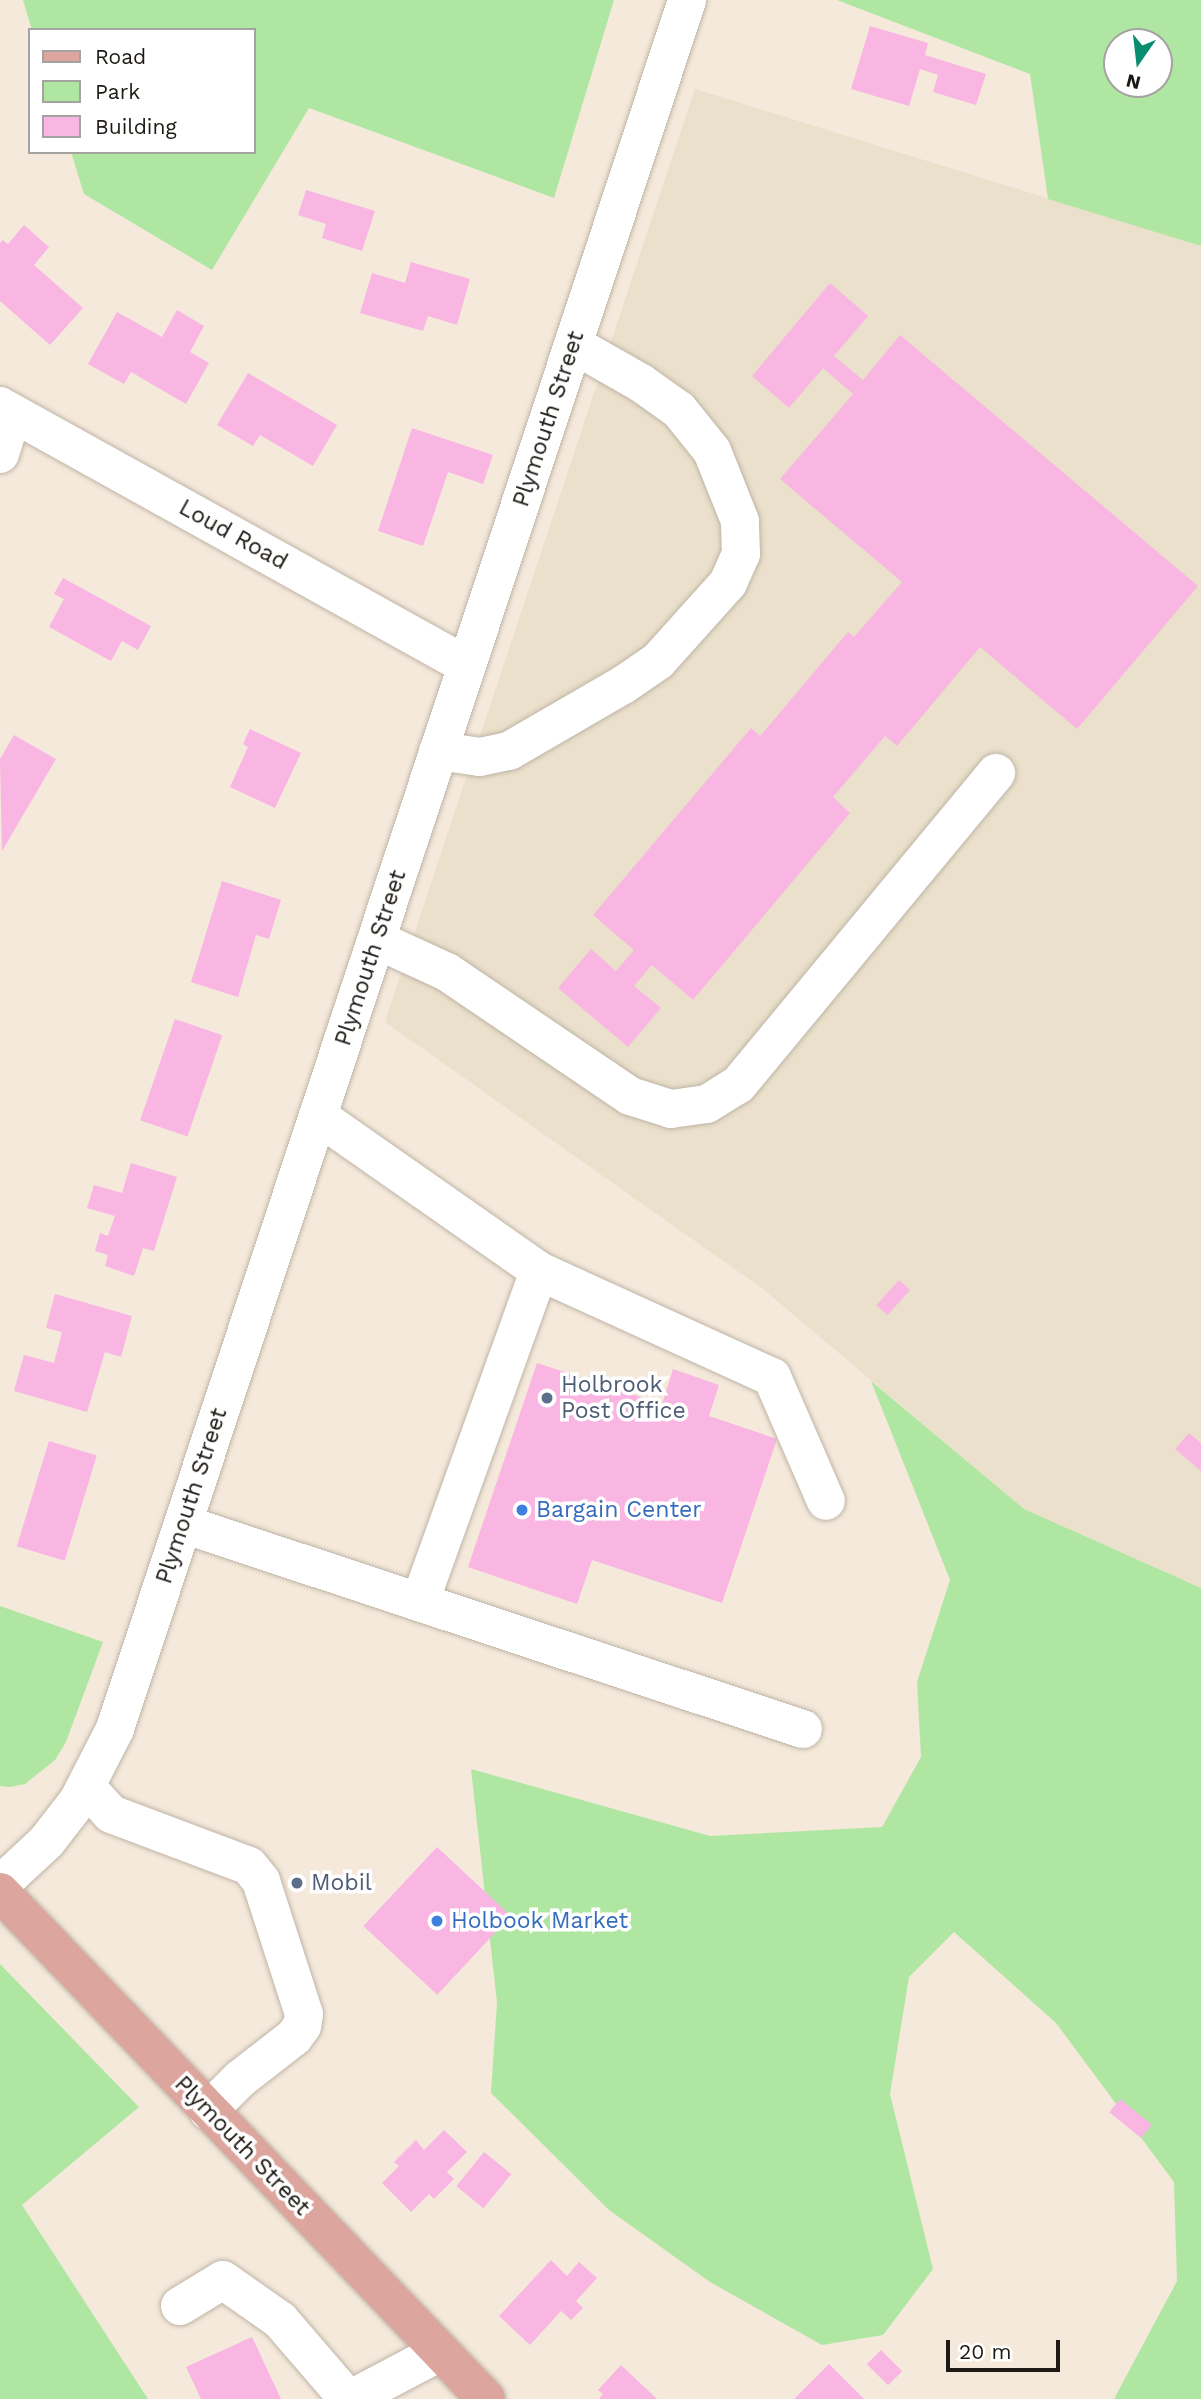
<!DOCTYPE html>
<html>
<head>
<meta charset="utf-8">
<style>
	body { margin:0 }
	#map { position:relative; width:1201px; height:2399px; overflow:hidden; background:#f4e9db; font-family:"Work Sans",sans-serif }
	div>[style] { position:absolute }
	[style*='--x'] { left:calc(var(--x)*1px); top:calc(var(--y)*1px); width:calc(var(--w)*1px); rotate:calc(var(--a)*1deg) }
	.education>* { inset:0; background:#eae0cb }
	.green>* { inset:0; background:#afe7a2 }
	.building>* { inset:0; background:#f9b6e3; transform-origin:0 0 }
	.roads { filter:drop-shadow(0 0 2px #bfb4a6) drop-shadow(0 0 2px #bfb4a6) }
	.minor>* { height:38px; margin:-19px; padding:0 19px; transform-origin:19px; border-radius:19px; background:#fff }
	.major>* { height:38px; margin:-19px; padding:0 19px; transform-origin:19px; border-radius:19px; background:#dca59e }
	.dots>* { width:19px; height:19px; translate:-50% -50%; box-sizing:border-box; border:4px solid #fff; border-radius:50% }
	span { translate:-50% -50%; white-space:nowrap; text-align:center; line-height:1.15; -webkit-text-stroke:7px #fff; paint-order:stroke }
	.street-label { font-size:23px; color:#1d1914 }
	.service-label { font-size:23px; color:#4e5e75 }
	.left { translate:0 -50%; text-align:left }
	.shop-label { font-size:23px; color:#366cbe }
	.legend { position:absolute; left:28px; top:28px; width:228px; height:126px; box-sizing:border-box; background:#fff; border:2px solid #a5a3a1; margin:0; padding:9px 12px; list-style:none; font-size:21px; color:#1d1914 }
	.legend li { display:flex; align-items:center; gap:14px; height:35px }
	.legend b { width:35px; border:2px solid #a5a3a1 }
	.north { position:absolute; left:1103px; top:28px; width:70px; height:70px; box-sizing:border-box; background:#fff; border:2px solid #a5a3a1; border-radius:50%; rotate:194deg; font-size:19px; font-weight:700; line-height:28px; text-align:center; color:#1d1914 }
	.north::after { content:''; display:block; margin:auto; width:24px; height:32px; background:#0a8c71; clip-path:polygon(50% 0,100% 100%,50% 72%,0 100%) }
	.scale { position:absolute; left:946px; top:2340px; width:114px; height:32px; box-sizing:border-box; border:4px solid #1d1914; border-top:0; padding-left:9px; font-size:21px; line-height:24px; white-space:nowrap; color:#1d1914; -webkit-text-stroke:5px #fff; paint-order:stroke }
</style>
</head>
<body>
<div id="map">
	<div class="education">
		<div style="clip-path:polygon(695px 89px,1201px 246px,1201px 1588px,1024px 1509px,763px 1289px,385px 1022px)"></div>
	</div>
	<div class="green">
		<div style="clip-path:polygon(23px 0,614px 0,554px 198px,309px 108px,212px 270px,84px 194px,71px 152px,254px 152px,254px 30px,32px 30px)"></div>
		<div style="clip-path:polygon(evenodd,837px 0,1201px 0,1201px 246px,1048px 199px,1030px 74px,837px 0,1159px 42px,1159px 84px,1117px 84px,1117px 42px,1159px 42px)"></div>
		<div style="clip-path:polygon(871px 1381px,1024px 1509px,1201px 1588px,1201px 2399px,1114px 2399px,1177px 2281px,1174px 2182px,1056px 2023px,954px 1932px,909px 1977px,890px 2094px,933px 2269px,883px 2335px,822px 2345px,710px 2282px,609px 2210px,491px 2093px,497px 2002px,471px 1769px,710px 1836px,882px 1827px,921px 1757px,917px 1682px,950px 1580px)"></div>
		<div style="clip-path:polygon(0 1606px,103px 1642px,66px 1742px,55px 1760px,25px 1784px,10px 1787px,0 1786px)"></div>
		<div style="clip-path:polygon(0 1964px,139px 2107px,22px 2205px,148px 2399px,0 2399px)"></div>
	</div>
	<div class="building">
		<div style="clip-path:polygon(870px 26px,928px 43px,925px 55px,986px 74px,976px 105px,933px 92px,938px 75px,920px 69px,909px 106px,851px 89px)"></div>
		<div style="clip-path:polygon(306px 190px,375px 211px,362px 251px,322px 238px,326px 224px,298px 215px)"></div>
		<div style="clip-path:polygon(24px 225px,49px 247px,34px 265px,83px 308px,50px 345px,0 301px,0 243px,3px 240px,8px 244px)"></div>
		<div style="clip-path:polygon(411px 262px,470px 279px,457px 325px,428px 316px,423px 331px,360px 313px,372px 273px,405px 283px)"></div>
		<div style="clip-path:polygon(830px 283px,868px 316px,834px 356px,863px 380px,900px 335px,1198px 586px,1077px 729px,980px 647px,897px 746px,885px 736px,833px 797px,850px 813px,693px 1000px,652px 965px,634px 986px,661px 1008px,628px 1047px,558px 988px,591px 949px,616px 971px,634px 950px,593px 915px,751px 728px,760px 736px,848px 632px,854px 637px,902px 582px,780px 479px,853px 394px,823px 368px,789px 408px,752px 376px)"></div>
		<div style="clip-path:polygon(177px 310px,204px 326px,190px 352px,209px 363px,186px 404px,131px 372px,124px 384px,88px 364px,117px 312px,162px 337px)"></div>
		<div style="clip-path:polygon(248px 373px,337px 425px,313px 466px,260px 435px,253px 446px,217px 425px)"></div>
		<div style="clip-path:polygon(412px 428px,493px 455px,483px 484px,448px 472px,423px 546px,378px 531px)"></div>
		<div style="clip-path:polygon(63px 578px,151px 626px,138px 650px,122px 641px,111px 661px,49px 627px,64px 599px,54px 594px)"></div>
		<div style="clip-path:polygon(250px 729px,301px 753px,275px 808px,230px 787px,248px 747px,243px 744px)"></div>
		<div style="clip-path:polygon(14px 735px,56px 759px,2px 851px,0 759px)"></div>
		<div style="clip-path:polygon(222px 881px,281px 900px,269px 939px,256px 935px,238px 997px,191px 982px)"></div>
		<div style="left:175px;top:1019px;width:50px;height:107px;rotate:19deg"></div>
		<div style="clip-path:polygon(131px 1163px,177px 1177px,154px 1251px,143px 1248px,134px 1276px,105px 1266px,108px 1255px,95px 1251px,100px 1233px,108px 1236px,115px 1216px,87px 1208px,94px 1185px,122px 1193px)"></div>
		<div style="left:899px;top:1280px;width:15px;height:34px;rotate:42deg"></div>
		<div style="clip-path:polygon(55px 1294px,132px 1316px,121px 1357px,105px 1352px,87px 1412px,14px 1391px,24px 1355px,54px 1363px,62px 1332px,46px 1328px)"></div>
		<div style="clip-path:polygon(537px 1363px,662px 1404px,673px 1369px,719px 1385px,709px 1416px,777px 1439px,722px 1603px,592px 1560px,577px 1604px,468px 1567px)"></div>
		<div style="clip-path:polygon(1189px 1433px,1201px 1443px,1201px 1471px,1175px 1449px)"></div>
		<div style="left:49px;top:1441px;width:50px;height:110px;rotate:17deg"></div>
		<div style="left:437px;top:1847px;width:101px;height:108px;rotate:43deg"></div>
		<div style="left:1120px;top:2099px;width:41px;height:17px;rotate:39deg"></div>
		<div style="clip-path:polygon(444px 2130px,467px 2152px,447px 2172px,454px 2179px,434px 2199px,429px 2194px,411px 2212px,382px 2183px,399px 2166px,394px 2162px,416px 2140px,424px 2150px)"></div>
		<div style="left:484px;top:2152px;width:35px;height:44px;rotate:39deg"></div>
		<div style="clip-path:polygon(551px 2260px,567px 2276px,579px 2262px,597px 2278px,576px 2301px,583px 2308px,571px 2320px,561px 2311px,530px 2345px,499px 2316px)"></div>
		<div style="clip-path:polygon(252px 2337px,281px 2399px,201px 2399px,186px 2367px)"></div>
		<div style="left:881px;top:2350px;width:30px;height:20px;rotate:45deg"></div>
		<div style="clip-path:polygon(829px 2364px,864px 2399px,794px 2399px)"></div>
		<div style="clip-path:polygon(621px 2365px,657px 2399px,599px 2399px,603px 2394px,598px 2390px)"></div>
	</div>
	<div class="roads">
		<div class="minor">
			<div style="--x:0;--y:406;--w:533;--a:29.07"></div>
			<div style="--x:0;--y:454;--w:41;--a:-72.9"></div>
			<div style="--x:438;--y:751;--w:42;--a:8.1"></div>
			<div style="--x:480;--y:757;--w:30;--a:-12"></div>
			<div style="--x:509;--y:751;--w:132;--a:-30.1"></div>
			<div style="--x:623;--y:685;--w:42;--a:-34.4"></div>
			<div style="--x:658;--y:661;--w:105;--a:-48.1"></div>
			<div style="--x:728;--y:583;--w:32;--a:-66"></div>
			<div style="--x:741;--y:554;--w:33;--a:-92"></div>
			<div style="--x:740;--y:521;--w:75;--a:-111.8"></div>
			<div style="--x:712;--y:451;--w:53;--a:-128.8"></div>
			<div style="--x:679;--y:410;--w:47;--a:-144.6"></div>
			<div style="--x:641;--y:383;--w:77;--a:-150.4"></div>
			<div style="--x:377;--y:940;--w:77;--a:24.6"></div>
			<div style="--x:447;--y:972;--w:221;--a:34.1"></div>
			<div style="--x:630;--y:1096;--w:43;--a:17.6"></div>
			<div style="--x:671;--y:1109;--w:36;--a:-8"></div>
			<div style="--x:707;--y:1104;--w:36;--a:-32"></div>
			<div style="--x:738;--y:1085;--w:405;--a:-50.4"></div>
			<div style="--x:318;--y:1116;--w:270;--a:35"></div>
			<div style="--x:539;--y:1271;--w:352;--a:109.8"></div>
			<div style="--x:539;--y:1271;--w:256;--a:24.5"></div>
			<div style="--x:772;--y:1377;--w:135;--a:66.5"></div>
			<div style="--x:183;--y:1524;--w:653;--a:18.3"></div>
			<div style="--x:87;--y:1788;--w:35;--a:47"></div>
			<div style="--x:111;--y:1814;--w:147;--a:20.6"></div>
			<div style="--x:249;--y:1866;--w:19;--a:51"></div>
			<div style="--x:261;--y:1881;--w:140;--a:72.1"></div>
			<div style="--x:304;--y:2014;--w:12;--a:99"></div>
			<div style="--x:302;--y:2026;--w:14;--a:126"></div>
			<div style="--x:294;--y:2037;--w:68;--a:142.1"></div>
			<div style="--x:240;--y:2079;--w:45;--a:135"></div>
			<div style="--x:0;--y:1885;--w:64;--a:-43.1"></div>
			<div style="--x:47;--y:1841;--w:51;--a:-52.2"></div>
			<div style="--x:78;--y:1801;--w:81;--a:-62.8"></div>
			<div style="--x:115;--y:1729;--w:1821;--a:-71.69"></div>
			<div style="--x:180;--y:2306;--w:50;--a:-31.2"></div>
			<div style="--x:223;--y:2280;--w:70;--a:35.1"></div>
			<div style="--x:280;--y:2320;--w:104;--a:49.3"></div>
			<div style="--x:351;--y:2399;--w:101;--a:-27.8"></div>
		</div>
		<div class="major">
			<div style="--x:0;--y:1892;--w:702;--a:46.21"></div>
		</div>
	</div>
	<div class="dots">
		<div style="left:547px;top:1398px;background:#5c6f8a"></div>
		<div style="left:522px;top:1510px;background:#3f7fe0"></div>
		<div style="left:297px;top:1883px;background:#5c6f8a"></div>
		<div style="left:437px;top:1921px;background:#3f7fe0"></div>
	</div>
	<div class="street-label">
		<span style="left:549px;top:419px;rotate:-72deg">Plymouth Street</span>
		<span style="left:233px;top:535px;rotate:29deg">Loud Road</span>
		<span style="left:371px;top:958px;rotate:-72deg">Plymouth Street</span>
		<span style="left:192px;top:1496px;rotate:-72deg">Plymouth Street</span>
		<span style="left:242px;top:2146px;rotate:46deg">Plymouth Street</span>
	</div>
	<div class="service-label">
		<span class="left" style="left:561px;top:1398px">Holbrook<br>Post Office</span>
		<span class="left" style="left:311px;top:1883px">Mobil</span>
	</div>
	<div class="shop-label">
		<span class="left" style="left:536px;top:1510px">Bargain Center</span>
		<span class="left" style="left:451px;top:1921px">Holbook Market</span>
	</div>
	<ul class="legend">
	<li><b style="height:9px;background:#dca59e"></b>Road</li>
	<li><b style="height:19px;background:#afe7a2"></b>Park</li>
	<li><b style="height:19px;background:#f9b6e3"></b>Building</li>
	</ul>
	<div class="north">N</div>
	<div class="scale">20 m</div>
</div>
</body>
</html>
